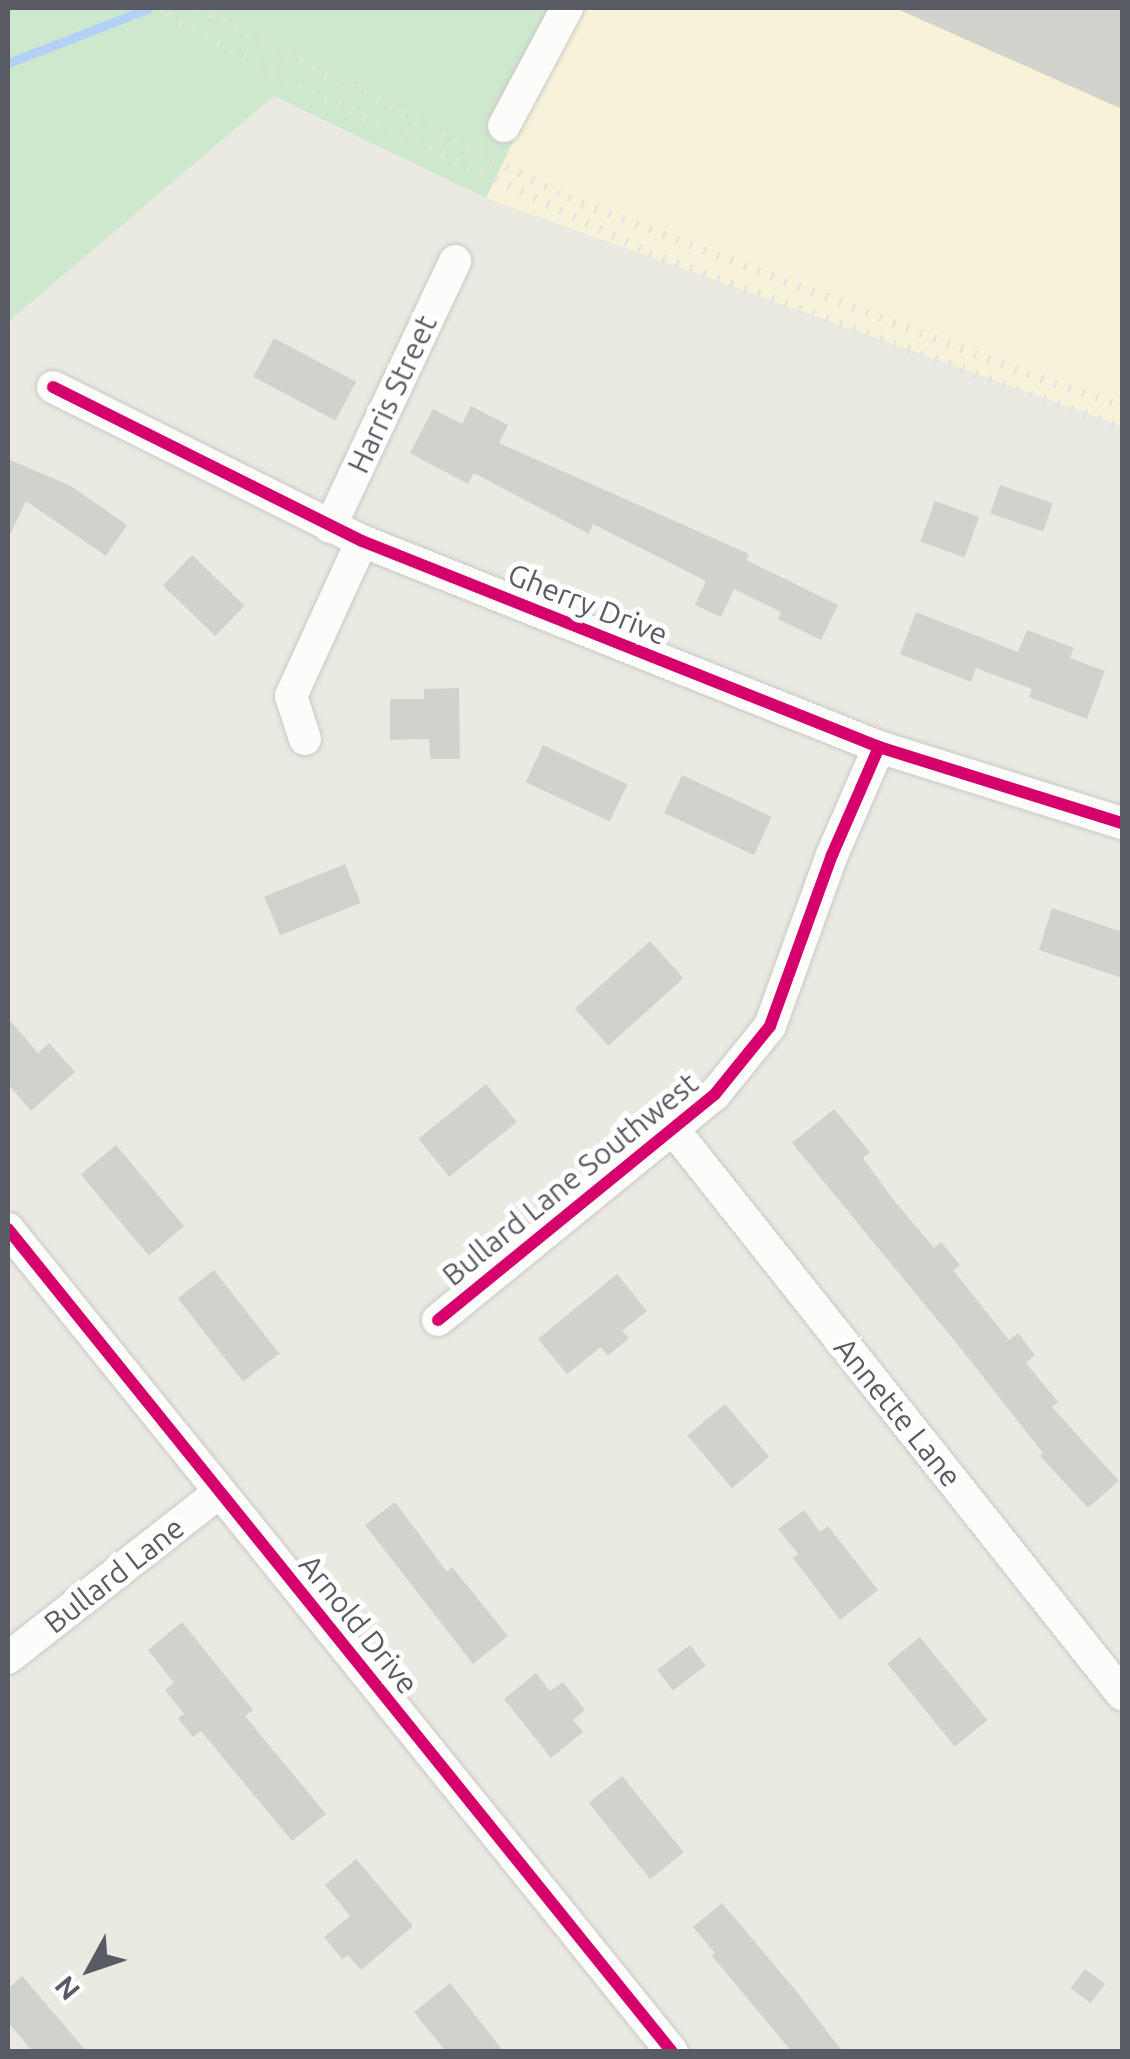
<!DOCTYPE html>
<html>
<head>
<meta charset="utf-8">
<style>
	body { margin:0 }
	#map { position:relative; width:1130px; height:2059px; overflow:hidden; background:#eae9e2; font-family:Ubuntu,sans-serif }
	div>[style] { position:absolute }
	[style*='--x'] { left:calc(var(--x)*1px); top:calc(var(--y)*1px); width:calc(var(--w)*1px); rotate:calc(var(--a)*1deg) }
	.commercial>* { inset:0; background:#f6f3d9 }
	.green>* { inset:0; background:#cee8ce }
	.stream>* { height:9px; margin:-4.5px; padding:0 4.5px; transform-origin:4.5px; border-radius:4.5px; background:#b3d0f6 }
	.building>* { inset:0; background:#d2d2cd; transform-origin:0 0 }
	.roads { filter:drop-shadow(0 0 2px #c8c8c7) drop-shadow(0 0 2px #c8c8c7) }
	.minor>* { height:32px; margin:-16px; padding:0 16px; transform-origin:16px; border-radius:16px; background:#fcfcfb }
	.rail>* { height:8px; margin-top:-4px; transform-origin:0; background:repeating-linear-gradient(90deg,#e2e3e2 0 2.5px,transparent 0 14.5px) }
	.cycleway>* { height:12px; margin:-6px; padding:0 6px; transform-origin:6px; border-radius:6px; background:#d6006c }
	span { translate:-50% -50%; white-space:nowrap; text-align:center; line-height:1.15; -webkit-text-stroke:10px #fff; paint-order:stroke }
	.street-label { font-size:30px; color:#585b62 }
	.frame { position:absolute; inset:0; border:10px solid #585b62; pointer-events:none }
	.north { position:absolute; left:40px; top:1919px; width:100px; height:100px; -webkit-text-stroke:8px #fff; paint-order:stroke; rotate:230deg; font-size:28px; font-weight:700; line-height:40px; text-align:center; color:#585b62 }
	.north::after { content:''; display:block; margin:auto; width:35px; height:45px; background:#585b62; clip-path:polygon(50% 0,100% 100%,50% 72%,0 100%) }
</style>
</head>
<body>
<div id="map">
	<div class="commercial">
		<div style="clip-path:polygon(577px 8px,1122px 8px,1122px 426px,486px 198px)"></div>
	</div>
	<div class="green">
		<div style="clip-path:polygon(8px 8px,577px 8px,486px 198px,274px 96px,8px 322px)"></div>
	</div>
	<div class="stream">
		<div style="--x:8;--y:63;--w:152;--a:-21.2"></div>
	</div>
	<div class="building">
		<div style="clip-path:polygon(895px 8px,1122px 8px,1122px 109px)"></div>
		<div style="left:274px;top:338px;width:93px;height:44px;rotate:28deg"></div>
		<div style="clip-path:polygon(471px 406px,508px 425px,499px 443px,749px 554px,746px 560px,838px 605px,821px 640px,778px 619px,781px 612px,734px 589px,721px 617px,695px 605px,706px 581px,593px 524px,589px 534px,474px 473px,468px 484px,410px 453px,433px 409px,462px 424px)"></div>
		<div style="clip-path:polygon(8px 459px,71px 486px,127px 525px,106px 556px,26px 501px,8px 539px)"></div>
		<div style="left:1000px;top:485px;width:56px;height:30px;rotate:19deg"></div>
		<div style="left:935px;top:501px;width:47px;height:43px;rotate:20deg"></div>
		<div style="left:192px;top:555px;width:73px;height:42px;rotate:44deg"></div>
		<div style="clip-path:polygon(916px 612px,1018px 652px,1027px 630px,1074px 648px,1070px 658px,1105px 671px,1087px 719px,1029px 697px,1032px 689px,976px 668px,971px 682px,900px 654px)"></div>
		<div style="clip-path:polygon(459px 688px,460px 759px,430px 759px,429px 739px,390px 740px,390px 699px,424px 699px,424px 689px)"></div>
		<div style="left:543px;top:745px;width:93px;height:41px;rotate:25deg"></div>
		<div style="left:682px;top:775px;width:99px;height:42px;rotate:25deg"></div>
		<div style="left:345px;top:864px;width:42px;height:87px;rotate:68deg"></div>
		<div style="clip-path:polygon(1052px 908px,1122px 932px,1122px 978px,1039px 950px)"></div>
		<div style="left:650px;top:941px;width:50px;height:101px;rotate:48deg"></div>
		<div style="clip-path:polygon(8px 1018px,38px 1053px,49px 1043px,75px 1072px,31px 1111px,8px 1084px)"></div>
		<div style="left:486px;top:1084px;width:49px;height:87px;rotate:51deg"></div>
		<div style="clip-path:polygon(834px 1109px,870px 1152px,863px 1158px,892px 1198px,934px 1248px,941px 1242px,960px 1265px,953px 1270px,1009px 1340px,1018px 1333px,1035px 1355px,1026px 1363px,1058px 1402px,1052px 1407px,1119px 1481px,1088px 1508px,1040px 1456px,1043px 1453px,962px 1350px,792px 1143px)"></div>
		<div style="left:116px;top:1145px;width:106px;height:46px;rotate:50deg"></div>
		<div style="left:214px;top:1270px;width:106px;height:46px;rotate:52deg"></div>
		<div style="clip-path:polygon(617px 1274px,647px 1311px,622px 1331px,629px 1338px,608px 1356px,601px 1347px,567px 1374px,538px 1339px)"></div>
		<div style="left:725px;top:1404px;width:69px;height:49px;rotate:50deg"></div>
		<div style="clip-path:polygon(395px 1502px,447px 1572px,452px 1567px,508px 1636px,473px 1664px,365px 1525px)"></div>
		<div style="clip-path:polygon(804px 1510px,820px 1532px,828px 1526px,878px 1590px,840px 1620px,793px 1558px,798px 1554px,778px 1529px)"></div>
		<div style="clip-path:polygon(182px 1622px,253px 1710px,245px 1716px,326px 1814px,292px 1841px,201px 1731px,193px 1737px,178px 1718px,184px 1714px,165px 1690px,174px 1683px,148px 1650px)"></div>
		<div style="left:920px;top:1637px;width:107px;height:42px;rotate:51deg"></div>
		<div style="left:690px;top:1645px;width:26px;height:41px;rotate:53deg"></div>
		<div style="clip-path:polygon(536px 1673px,550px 1691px,563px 1682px,585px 1710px,573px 1720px,583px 1732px,551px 1758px,504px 1699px)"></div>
		<div style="left:622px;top:1776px;width:98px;height:43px;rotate:51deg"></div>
		<div style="clip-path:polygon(356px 1859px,413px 1926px,361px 1970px,348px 1955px,342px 1959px,324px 1937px,350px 1916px,325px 1885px)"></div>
		<div style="clip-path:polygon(722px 1903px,797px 1992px,843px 2052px,792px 2052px,712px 1956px,715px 1953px,693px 1927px)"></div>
		<div style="left:1085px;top:1969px;width:25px;height:24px;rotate:37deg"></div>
		<div style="clip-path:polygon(22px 1976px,87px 2052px,33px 2052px,8px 2022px,8px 1989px)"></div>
		<div style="clip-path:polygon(450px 1983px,504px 2052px,446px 2052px,414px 2012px)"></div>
	</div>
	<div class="roads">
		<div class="minor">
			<div style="--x:504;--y:126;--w:134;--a:-61.9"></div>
			<div style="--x:53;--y:387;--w:345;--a:26.5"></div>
			<div style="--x:362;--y:541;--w:557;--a:21.72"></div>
			<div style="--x:879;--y:747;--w:255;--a:17.4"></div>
			<div style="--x:330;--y:527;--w:294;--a:-64.8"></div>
			<div style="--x:305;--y:739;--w:45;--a:-108"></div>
			<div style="--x:291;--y:696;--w:170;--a:-65.4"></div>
			<div style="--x:673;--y:1129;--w:722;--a:51.53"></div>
			<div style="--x:8;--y:1229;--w:1057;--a:51.1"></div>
			<div style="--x:438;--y:1320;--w:357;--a:-39.2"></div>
			<div style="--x:715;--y:1094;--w:87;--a:-51"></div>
			<div style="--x:770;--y:1026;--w:182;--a:-70.1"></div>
			<div style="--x:832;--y:855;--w:118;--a:-66.5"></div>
			<div style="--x:8;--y:1658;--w:269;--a:-38.1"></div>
		</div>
	</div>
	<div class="rail">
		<div style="--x:154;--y:8;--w:135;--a:28.8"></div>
		<div style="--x:272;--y:73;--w:418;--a:25.5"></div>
		<div style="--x:649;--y:253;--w:504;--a:20.3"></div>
		<div style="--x:196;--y:8;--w:418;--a:27.1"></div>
		<div style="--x:568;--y:198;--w:492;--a:21"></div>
		<div style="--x:1027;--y:374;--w:100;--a:18.6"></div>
	</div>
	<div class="cycleway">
		<div style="--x:53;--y:387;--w:345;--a:26.5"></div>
		<div style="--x:362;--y:541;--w:557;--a:21.72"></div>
		<div style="--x:879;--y:747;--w:255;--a:17.4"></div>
		<div style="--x:8;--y:1229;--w:1057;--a:51.1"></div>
		<div style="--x:438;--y:1320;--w:357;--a:-39.2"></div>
		<div style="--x:715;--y:1094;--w:87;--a:-51"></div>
		<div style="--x:770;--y:1026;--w:182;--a:-70.1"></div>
		<div style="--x:832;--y:855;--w:118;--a:-66.5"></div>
	</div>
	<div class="street-label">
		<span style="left:392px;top:394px;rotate:-65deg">Harris Street</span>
		<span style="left:588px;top:604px;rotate:22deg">Gherry Drive</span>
		<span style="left:570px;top:1179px;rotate:-39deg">Bullard Lane Southwest</span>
		<span style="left:898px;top:1412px;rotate:51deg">Annette Lane</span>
		<span style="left:114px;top:1575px;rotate:-38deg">Bullard Lane</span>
		<span style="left:359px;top:1624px;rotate:51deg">Arnold Drive</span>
	</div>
	<div class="frame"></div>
	<div class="north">N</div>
</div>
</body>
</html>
